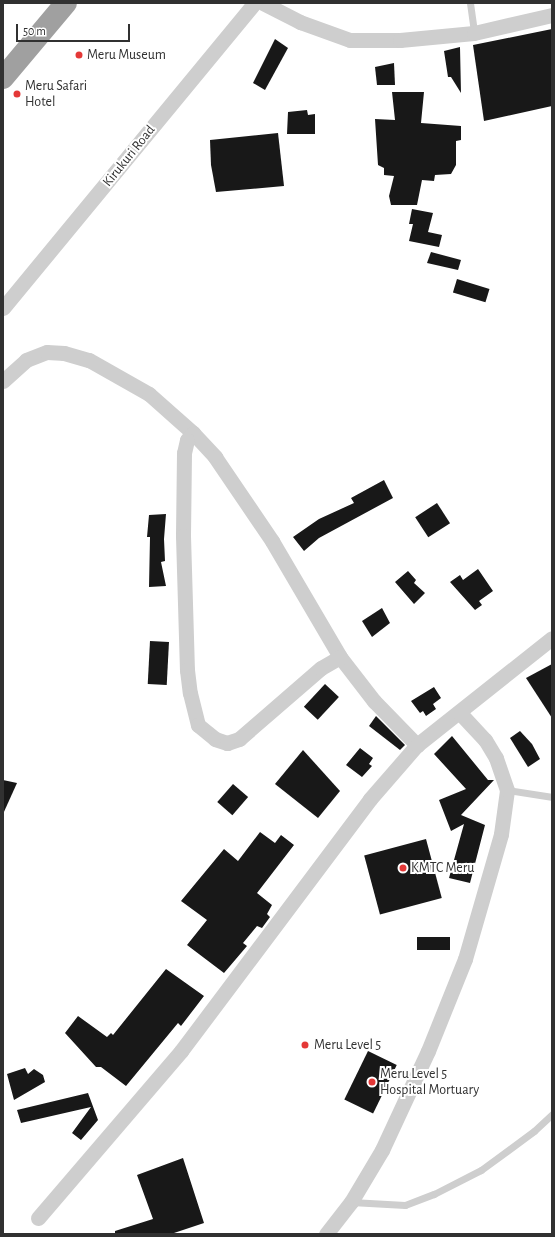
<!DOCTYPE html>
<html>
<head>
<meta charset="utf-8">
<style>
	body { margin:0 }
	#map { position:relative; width:555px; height:1237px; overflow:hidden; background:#fff; font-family:"Alegreya Sans",sans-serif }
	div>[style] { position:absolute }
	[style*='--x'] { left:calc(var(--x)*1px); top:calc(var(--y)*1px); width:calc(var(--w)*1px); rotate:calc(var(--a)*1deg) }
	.building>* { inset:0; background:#181818; transform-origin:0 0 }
	.service>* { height:7px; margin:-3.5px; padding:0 3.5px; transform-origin:3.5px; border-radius:3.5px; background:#cecece }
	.minor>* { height:15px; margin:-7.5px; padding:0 7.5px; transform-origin:7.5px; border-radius:7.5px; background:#cecece }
	.trunk>* { height:22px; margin:-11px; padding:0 11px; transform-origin:11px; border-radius:11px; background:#a0a0a0 }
	.dots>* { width:11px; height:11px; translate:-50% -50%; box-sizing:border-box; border:2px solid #fff; border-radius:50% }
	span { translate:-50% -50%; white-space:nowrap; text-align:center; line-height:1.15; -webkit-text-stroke:4px #fff; paint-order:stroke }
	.poi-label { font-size:14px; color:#313131 }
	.left { translate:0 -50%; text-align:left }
	.street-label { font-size:14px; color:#313131 }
	.frame { position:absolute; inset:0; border:4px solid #313131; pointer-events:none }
	.scale { position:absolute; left:16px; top:24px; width:114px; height:18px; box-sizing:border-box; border:2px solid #313131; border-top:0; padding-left:5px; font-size:12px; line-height:14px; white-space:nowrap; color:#313131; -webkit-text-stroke:3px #fff; paint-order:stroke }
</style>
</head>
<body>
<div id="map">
	<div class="building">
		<div style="clip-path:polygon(552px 29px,552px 106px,484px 121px,473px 45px)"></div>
		<div style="clip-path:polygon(275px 39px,288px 48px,265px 90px,253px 83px)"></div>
		<div style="clip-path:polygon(460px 47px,461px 93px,451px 77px,448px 77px,444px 51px)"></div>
		<div style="clip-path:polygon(394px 63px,395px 85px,377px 85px,375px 67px)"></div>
		<div style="clip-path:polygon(392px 92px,424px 92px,421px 123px,461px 126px,461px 140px,456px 141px,456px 165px,451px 174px,435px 175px,434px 181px,422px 180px,417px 205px,391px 205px,389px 196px,394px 176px,384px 175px,384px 168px,378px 165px,375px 119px,395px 120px)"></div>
		<div style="clip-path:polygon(307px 110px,308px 115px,315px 114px,315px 134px,287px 134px,288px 112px)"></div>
		<div style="clip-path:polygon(278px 133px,284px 186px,216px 192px,211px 165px,210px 140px)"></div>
		<div style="clip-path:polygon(412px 209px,433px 213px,428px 232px,442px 235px,439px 247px,409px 241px,413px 224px,409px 224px)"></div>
		<div style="clip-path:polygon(431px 252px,461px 260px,458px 270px,427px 263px)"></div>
		<div style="left:457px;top:279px;width:34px;height:14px;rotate:17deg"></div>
		<div style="clip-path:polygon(384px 480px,393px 498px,319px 538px,304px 551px,293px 537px,319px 519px,354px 503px,351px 498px)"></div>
		<div style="left:437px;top:503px;width:24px;height:26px;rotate:57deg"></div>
		<div style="clip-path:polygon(166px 514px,164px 539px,165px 561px,161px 562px,166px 586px,149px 587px,150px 537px,147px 537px,149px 515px)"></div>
		<div style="clip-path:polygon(478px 569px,493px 591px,479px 601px,482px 605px,475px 610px,450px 582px,460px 575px,463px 580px)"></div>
		<div style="clip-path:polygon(408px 571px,416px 580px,414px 583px,425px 593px,414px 604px,395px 582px)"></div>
		<div style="clip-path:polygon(382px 608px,390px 623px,372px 637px,362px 621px)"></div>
		<div style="left:150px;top:641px;width:19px;height:43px;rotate:3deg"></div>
		<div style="clip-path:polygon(552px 664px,552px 718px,526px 678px)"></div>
		<div style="left:325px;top:684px;width:19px;height:31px;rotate:43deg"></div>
		<div style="clip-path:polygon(434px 687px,441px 698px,433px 704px,436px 709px,426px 716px,423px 711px,420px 713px,411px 701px)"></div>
		<div style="clip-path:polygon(376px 716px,405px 745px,400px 750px,369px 726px)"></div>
		<div style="clip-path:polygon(520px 731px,532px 744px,540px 759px,528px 767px,510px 738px)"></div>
		<div style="clip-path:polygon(452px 736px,488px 780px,494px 780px,461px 815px,485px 825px,470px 883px,449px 878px,464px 824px,451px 831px,439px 800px,466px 789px,434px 754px)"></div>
		<div style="clip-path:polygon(360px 748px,373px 758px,369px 764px,372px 766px,362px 777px,346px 765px)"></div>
		<div style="clip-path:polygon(303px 750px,340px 791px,318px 818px,275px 784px)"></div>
		<div style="clip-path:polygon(3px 780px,17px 783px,3px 814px)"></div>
		<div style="left:233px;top:784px;width:20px;height:24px;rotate:41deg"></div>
		<div style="clip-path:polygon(260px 832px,275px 843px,281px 835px,294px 845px,257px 893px,272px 905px,267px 914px,270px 917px,262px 928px,257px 926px,243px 943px,247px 946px,224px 973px,187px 945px,207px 920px,181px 901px,224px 849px,238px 861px)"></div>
		<div style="left:426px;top:839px;width:61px;height:64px;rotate:75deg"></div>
		<div style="left:450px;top:937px;width:13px;height:33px;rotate:90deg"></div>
		<div style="clip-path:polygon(166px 969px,204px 996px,181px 1026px,178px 1023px,126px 1086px,101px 1067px,96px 1067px,65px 1033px,78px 1016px,107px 1037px,111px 1033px,113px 1035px)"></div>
		<div style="left:368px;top:1051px;width:32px;height:54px;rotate:26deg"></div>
		<div style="clip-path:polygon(25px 1068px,28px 1074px,34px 1069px,43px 1075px,45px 1082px,14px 1100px,7px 1074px)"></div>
		<div style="clip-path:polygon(88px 1093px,98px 1120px,81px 1140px,72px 1133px,91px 1107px,21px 1123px,17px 1110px)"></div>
		<div style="clip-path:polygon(183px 1158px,204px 1223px,171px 1234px,115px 1234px,115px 1231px,153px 1219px,137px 1175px)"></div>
	</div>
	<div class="service">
		<div style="--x:470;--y:3;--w:30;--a:82"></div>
		<div style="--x:507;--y:790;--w:46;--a:8.8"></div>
		<div style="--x:351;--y:1202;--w:54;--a:3.2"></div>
		<div style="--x:405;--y:1205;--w:31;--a:-21"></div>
		<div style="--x:434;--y:1194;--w:53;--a:-27.1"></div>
		<div style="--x:481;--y:1170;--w:66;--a:-36.3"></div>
		<div style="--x:534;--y:1131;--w:25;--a:-43"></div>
	</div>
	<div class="minor">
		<div style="--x:263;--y:3;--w:42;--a:27.2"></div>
		<div style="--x:300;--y:22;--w:53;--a:19.8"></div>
		<div style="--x:350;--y:40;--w:50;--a:0"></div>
		<div style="--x:400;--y:40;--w:74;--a:-5.4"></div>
		<div style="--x:474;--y:33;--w:80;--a:-13"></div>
		<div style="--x:3;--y:308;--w:395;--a:-50.5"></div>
		<div style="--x:3;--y:381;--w:31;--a:-42"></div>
		<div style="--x:26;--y:360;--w:22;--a:-21"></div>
		<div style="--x:47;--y:352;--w:17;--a:3"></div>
		<div style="--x:64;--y:353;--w:26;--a:16"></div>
		<div style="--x:89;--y:360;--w:69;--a:29.5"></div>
		<div style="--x:149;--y:394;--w:59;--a:41.6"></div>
		<div style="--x:193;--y:433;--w:33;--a:47"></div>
		<div style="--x:215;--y:457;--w:102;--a:55.8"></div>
		<div style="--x:272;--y:541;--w:134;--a:59.6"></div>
		<div style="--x:340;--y:657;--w:56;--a:52.3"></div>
		<div style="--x:374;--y:701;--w:62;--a:45.7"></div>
		<div style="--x:193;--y:433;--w:9;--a:131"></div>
		<div style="--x:187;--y:440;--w:13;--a:103"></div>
		<div style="--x:184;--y:453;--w:83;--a:90.7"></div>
		<div style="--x:183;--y:536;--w:134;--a:88.3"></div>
		<div style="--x:187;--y:670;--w:23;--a:83"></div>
		<div style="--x:190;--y:693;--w:33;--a:76"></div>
		<div style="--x:198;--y:725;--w:22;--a:39"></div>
		<div style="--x:215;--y:739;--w:13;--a:18"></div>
		<div style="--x:227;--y:743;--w:13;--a:-18"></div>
		<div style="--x:239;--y:739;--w:108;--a:-40.9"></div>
		<div style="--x:321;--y:668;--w:22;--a:-30"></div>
		<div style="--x:38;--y:1218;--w:220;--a:-49.4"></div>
		<div style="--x:181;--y:1051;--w:315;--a:-53.1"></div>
		<div style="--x:370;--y:799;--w:72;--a:-49"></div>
		<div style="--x:417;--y:745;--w:172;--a:-38.4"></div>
		<div style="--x:326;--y:1234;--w:41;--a:-52"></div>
		<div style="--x:351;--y:1202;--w:61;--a:-59.2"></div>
		<div style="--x:382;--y:1150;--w:109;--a:-65.1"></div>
		<div style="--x:428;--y:1051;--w:99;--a:-68.1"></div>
		<div style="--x:465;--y:959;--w:130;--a:-73.9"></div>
		<div style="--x:501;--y:834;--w:44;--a:-82.2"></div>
		<div style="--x:507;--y:790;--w:34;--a:-109"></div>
		<div style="--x:496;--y:758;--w:21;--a:-121"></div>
		<div style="--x:485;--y:740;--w:37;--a:-133"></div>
	</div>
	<div class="trunk">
		<div style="--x:3;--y:78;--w:98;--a:-50"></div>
	</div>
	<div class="dots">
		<div style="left:79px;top:55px;background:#e43837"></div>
		<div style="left:17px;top:94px;background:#e43837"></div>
		<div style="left:403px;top:868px;background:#e43837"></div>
		<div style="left:305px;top:1045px;background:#e43837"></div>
		<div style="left:372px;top:1082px;background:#e43837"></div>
	</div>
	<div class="poi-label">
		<span class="left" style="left:87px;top:55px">Meru Museum</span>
		<span class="left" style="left:25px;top:94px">Meru Safari<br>Hotel</span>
		<span class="left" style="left:411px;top:868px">KMTC Meru</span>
		<span class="left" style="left:314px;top:1045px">Meru Level 5</span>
		<span class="left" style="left:380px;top:1082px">Meru Level 5<br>Hospital Mortuary</span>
	</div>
	<div class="street-label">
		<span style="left:129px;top:156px;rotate:-51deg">Kirukuri Road</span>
	</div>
	<div class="frame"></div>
	<div class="scale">50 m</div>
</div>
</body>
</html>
